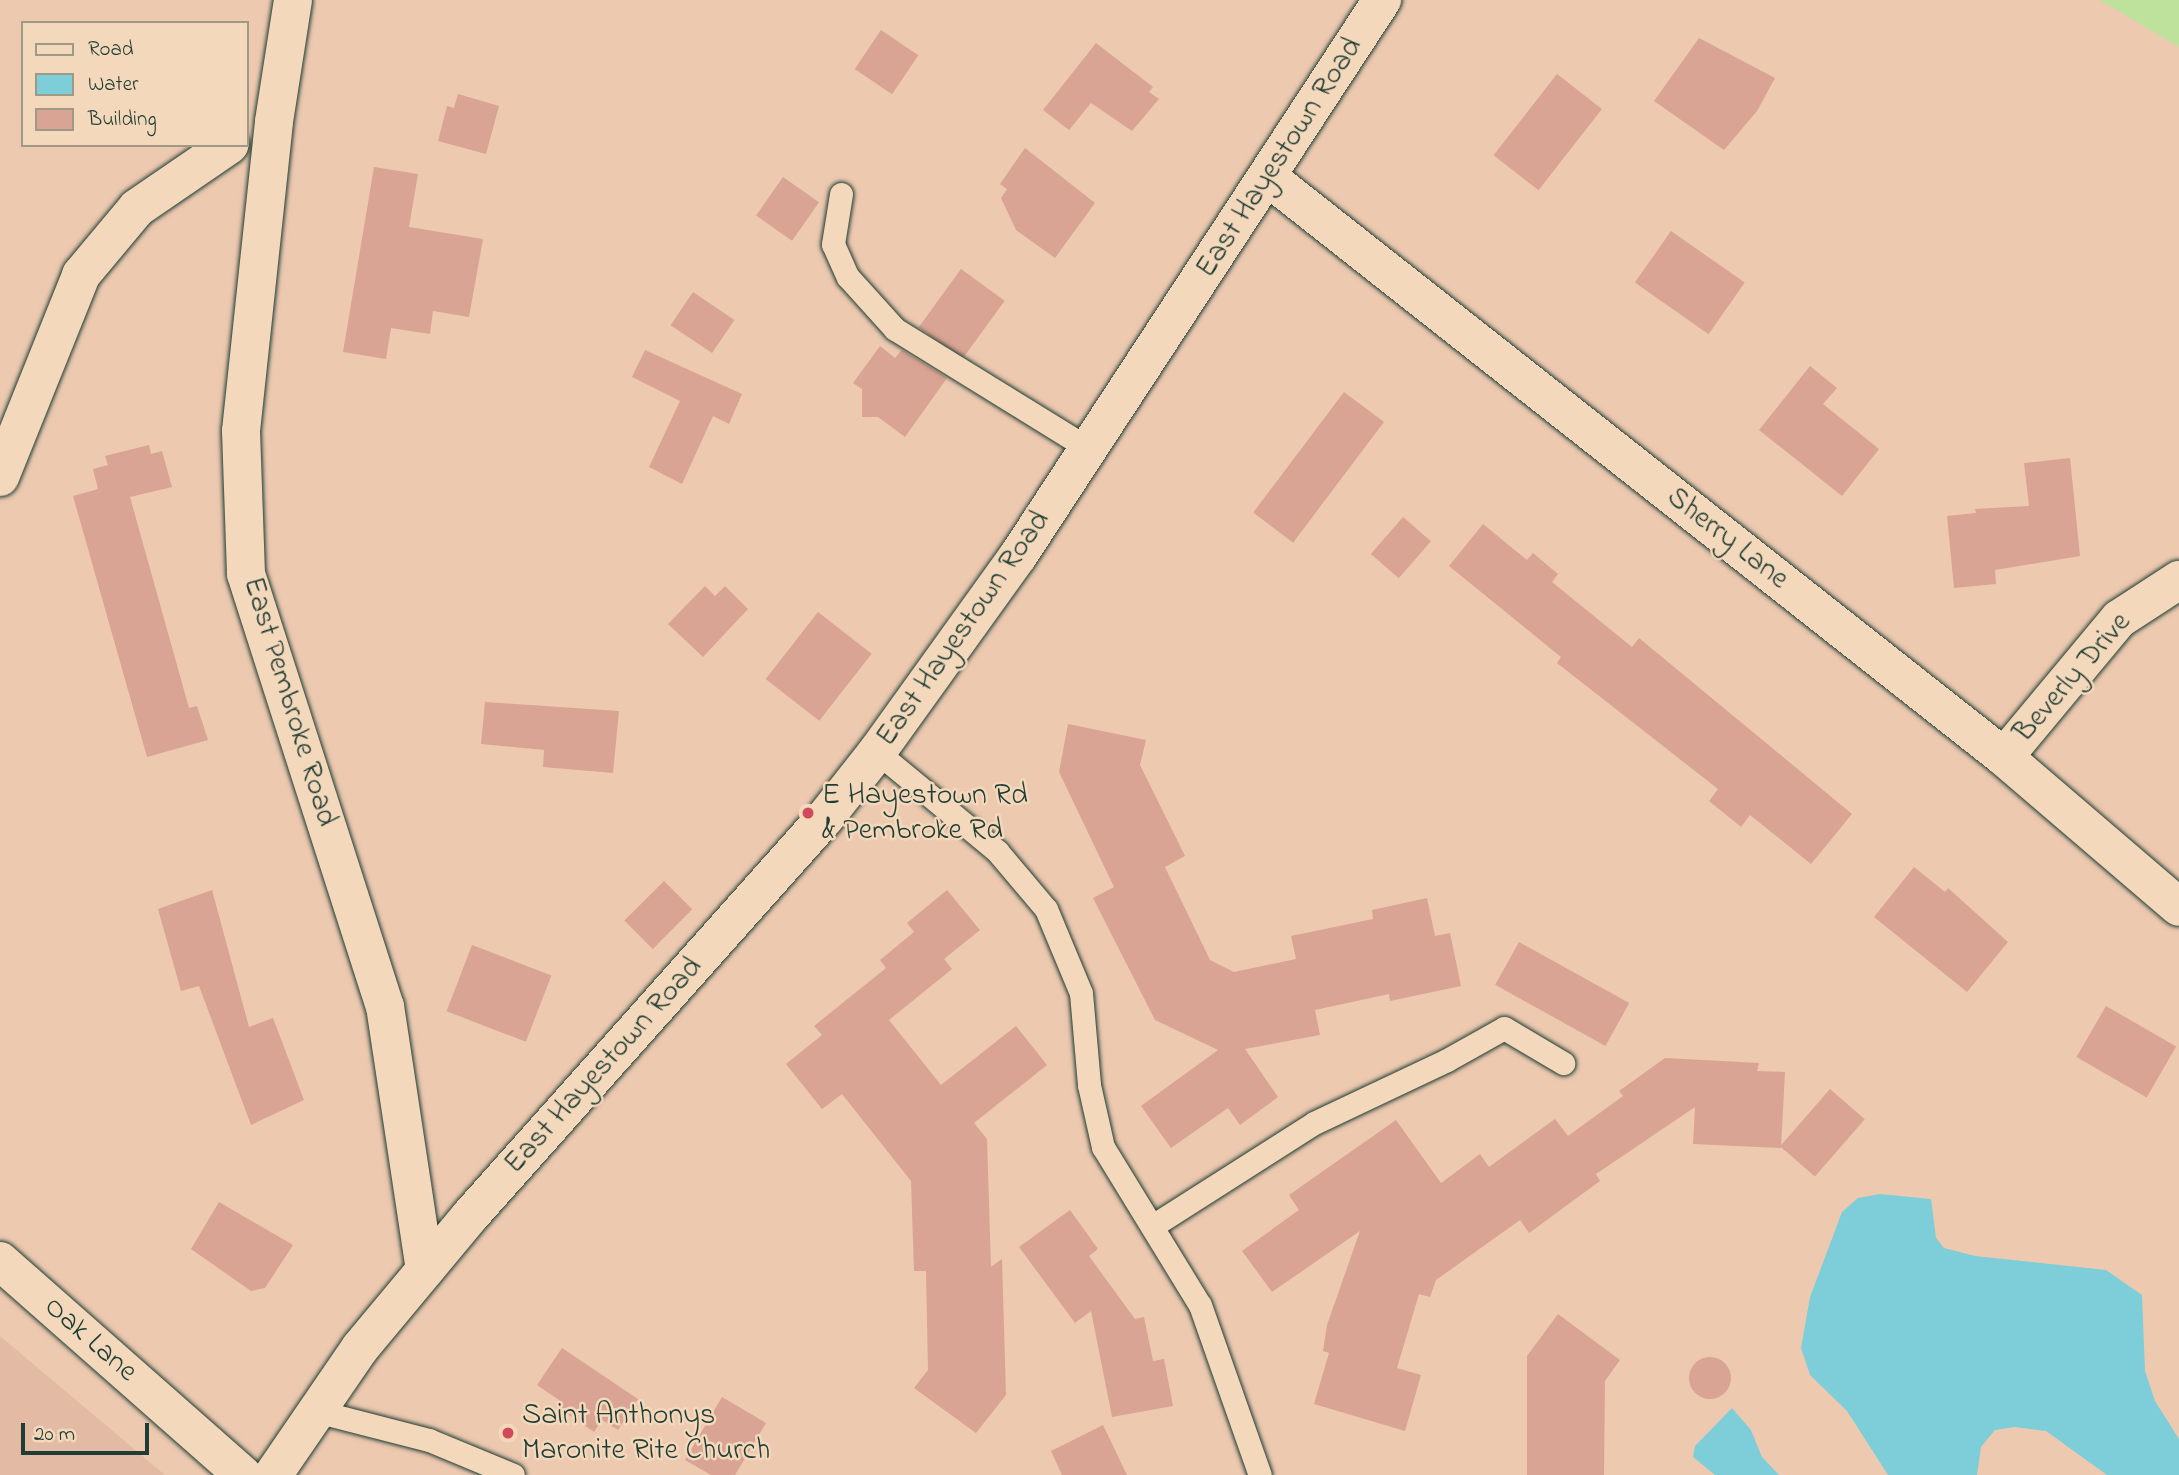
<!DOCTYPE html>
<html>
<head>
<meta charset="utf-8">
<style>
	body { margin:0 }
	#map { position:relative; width:2179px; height:1475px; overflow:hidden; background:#edc9b0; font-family:"Indie Flower",sans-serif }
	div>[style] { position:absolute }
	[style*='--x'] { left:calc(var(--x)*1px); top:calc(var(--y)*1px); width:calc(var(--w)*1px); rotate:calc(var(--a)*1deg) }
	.built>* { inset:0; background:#e3bba5 }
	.green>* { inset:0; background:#bee29c }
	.water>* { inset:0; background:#7eced9 }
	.building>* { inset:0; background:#d9a493; transform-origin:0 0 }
	.round { border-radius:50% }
	.roads { filter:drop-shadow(0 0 2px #1f3d34) drop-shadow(0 0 2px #1f3d34) }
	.lane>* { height:23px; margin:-11.5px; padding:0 11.5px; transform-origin:11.5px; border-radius:11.5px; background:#f4d8bb }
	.street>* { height:38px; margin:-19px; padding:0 19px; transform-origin:19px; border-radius:19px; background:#f4d8bb }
	.secondary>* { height:38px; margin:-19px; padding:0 19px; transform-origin:19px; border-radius:19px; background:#f4d8bb }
	.dots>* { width:19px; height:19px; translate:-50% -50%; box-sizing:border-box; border:4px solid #f4d8bb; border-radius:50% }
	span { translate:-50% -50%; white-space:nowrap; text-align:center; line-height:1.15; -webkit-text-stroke:5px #f4d8bb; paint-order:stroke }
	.street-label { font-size:30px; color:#1f3d34 }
	.poi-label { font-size:30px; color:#1f3d34 }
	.left { translate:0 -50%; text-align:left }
	.legend { position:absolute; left:21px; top:21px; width:228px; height:126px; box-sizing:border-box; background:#f4d8bb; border:2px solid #9f9a85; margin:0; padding:9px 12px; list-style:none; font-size:21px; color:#1f3d34 }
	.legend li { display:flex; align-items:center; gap:14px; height:35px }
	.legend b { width:35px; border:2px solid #9f9a85 }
	.scale { position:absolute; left:21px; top:1423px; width:128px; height:32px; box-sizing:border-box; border:4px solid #1f3d34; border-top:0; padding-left:9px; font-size:21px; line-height:24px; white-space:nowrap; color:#1f3d34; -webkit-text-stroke:5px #f4d8bb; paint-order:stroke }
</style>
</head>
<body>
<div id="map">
	<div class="built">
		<div style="clip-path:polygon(0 1336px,165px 1475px,0 1475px)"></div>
	</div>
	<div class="green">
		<div style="clip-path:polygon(2099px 0,2179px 0,2179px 47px)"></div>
	</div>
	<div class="water">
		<div style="clip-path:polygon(1880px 1194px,1931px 1199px,1936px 1238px,1944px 1248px,1975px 1256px,2106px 1270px,2142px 1295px,2145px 1371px,2155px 1401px,2179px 1439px,2179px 1475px,2107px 1475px,2046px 1431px,2015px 1427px,1995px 1430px,1981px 1447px,1977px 1475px,1888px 1475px,1847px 1411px,1810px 1375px,1801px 1348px,1810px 1297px,1842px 1212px,1858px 1198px)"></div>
		<div style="clip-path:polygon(1732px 1408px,1751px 1430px,1762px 1457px,1779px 1475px,1715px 1475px,1693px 1457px,1695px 1446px)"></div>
	</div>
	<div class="building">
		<div style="left:881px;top:30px;width:45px;height:47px;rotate:34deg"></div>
		<div style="clip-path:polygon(1699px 38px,1775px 78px,1757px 111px,1724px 150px,1654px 101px)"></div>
		<div style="clip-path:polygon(1096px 43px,1153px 87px,1149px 92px,1159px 99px,1132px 131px,1091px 103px,1069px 130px,1043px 110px)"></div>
		<div style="left:1557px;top:74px;width:57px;height:103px;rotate:38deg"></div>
		<div style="clip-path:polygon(458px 94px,499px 106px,486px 154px,438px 141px,447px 106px,454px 108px)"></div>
		<div style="clip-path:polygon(1025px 148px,1095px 203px,1055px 258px,1016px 230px,1001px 198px,1007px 189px,1000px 184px)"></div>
		<div style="clip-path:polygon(374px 167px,418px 174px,409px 227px,483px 239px,469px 317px,433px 311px,430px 334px,391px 328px,386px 359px,343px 352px)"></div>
		<div style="left:783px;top:177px;width:44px;height:47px;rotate:35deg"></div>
		<div style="left:1671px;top:231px;width:90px;height:63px;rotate:35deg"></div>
		<div style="left:961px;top:269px;width:54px;height:72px;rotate:36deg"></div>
		<div style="left:693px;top:292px;width:50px;height:40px;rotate:34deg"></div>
		<div style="clip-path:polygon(880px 346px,895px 358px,902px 350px,947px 378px,905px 437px,878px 417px,862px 417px,862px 389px,853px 383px)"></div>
		<div style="clip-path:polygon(645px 350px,742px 394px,729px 424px,713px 416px,682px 484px,649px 467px,680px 401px,632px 377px)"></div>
		<div style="clip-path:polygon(1810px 366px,1837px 388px,1823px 404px,1879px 449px,1842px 496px,1759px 430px)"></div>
		<div style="left:1344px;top:392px;width:50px;height:151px;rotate:37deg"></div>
		<div style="clip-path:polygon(149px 445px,151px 454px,162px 451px,172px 487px,130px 497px,189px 708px,197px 706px,208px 740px,147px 757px,73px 496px,98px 489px,93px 469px,108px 465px,105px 456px)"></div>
		<div style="clip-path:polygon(2070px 458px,2080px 556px,1995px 570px,1996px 584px,1954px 588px,1947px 516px,1976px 513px,1975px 509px,2029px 506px,2024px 463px)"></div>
		<div style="left:1403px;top:517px;width:37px;height:49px;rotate:41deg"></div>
		<div style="clip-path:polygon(1483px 524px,1527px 560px,1533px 553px,1558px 574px,1552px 582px,1632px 647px,1639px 638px,1852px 814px,1811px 864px,1750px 815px,1741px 827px,1709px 801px,1718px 789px,1557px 663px,1561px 657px,1449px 566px)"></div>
		<div style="clip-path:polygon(705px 586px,715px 596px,725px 586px,748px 609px,703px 657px,668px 624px)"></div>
		<div style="left:818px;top:612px;width:68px;height:85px;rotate:38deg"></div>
		<div style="clip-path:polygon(485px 702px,619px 711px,613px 773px,543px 767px,544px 750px,481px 744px)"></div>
		<div style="clip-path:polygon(1068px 724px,1146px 740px,1140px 765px,1185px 856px,1165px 867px,1210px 960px,1234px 972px,1296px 959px,1291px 936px,1373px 919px,1372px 910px,1427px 898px,1435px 936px,1450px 933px,1461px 986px,1390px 1001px,1389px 994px,1315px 1010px,1320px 1035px,1245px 1049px,1278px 1097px,1240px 1125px,1228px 1108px,1171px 1148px,1141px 1106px,1218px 1050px,1155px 1020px,1093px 898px,1114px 887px,1059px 772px)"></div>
		<div style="clip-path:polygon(1914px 867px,1945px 892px,1948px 888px,2008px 942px,1967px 992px,1874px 917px)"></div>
		<div style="left:664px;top:881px;width:40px;height:56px;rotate:45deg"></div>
		<div style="clip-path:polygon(212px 890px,249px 1027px,273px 1018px,304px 1100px,251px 1125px,199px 986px,181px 991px,158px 909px)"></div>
		<div style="clip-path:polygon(947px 890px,980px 930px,944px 959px,952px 969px,889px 1020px,941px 1085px,1016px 1026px,1047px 1065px,974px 1123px,987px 1139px,991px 1267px,1002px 1259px,1006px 1395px,976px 1433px,914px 1388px,928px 1370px,926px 1271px,914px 1271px,911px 1181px,842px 1094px,822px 1109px,786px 1064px,822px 1035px,814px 1026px,886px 968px,880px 960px,914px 932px,907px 923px)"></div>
		<div style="left:1519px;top:942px;width:126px;height:49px;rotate:29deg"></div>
		<div style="left:472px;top:945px;width:85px;height:71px;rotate:21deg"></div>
		<div style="left:2106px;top:1006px;width:81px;height:59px;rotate:30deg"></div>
		<div style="clip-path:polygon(1665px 1058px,1759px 1063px,1757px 1071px,1785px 1072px,1781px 1148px,1693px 1144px,1695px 1107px,1596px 1174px,1600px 1181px,1529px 1233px,1520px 1220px,1436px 1280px,1430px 1297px,1419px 1294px,1397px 1368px,1421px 1375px,1405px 1431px,1314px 1404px,1329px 1353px,1323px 1351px,1327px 1325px,1360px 1231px,1272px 1292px,1242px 1251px,1299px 1210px,1289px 1195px,1396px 1120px,1441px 1183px,1480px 1154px,1489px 1167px,1555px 1119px,1568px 1136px,1623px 1096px,1619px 1091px)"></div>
		<div style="left:1830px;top:1089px;width:46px;height:76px;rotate:41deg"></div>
		<div style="clip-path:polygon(219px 1202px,293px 1245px,265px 1288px,251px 1291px,191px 1249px)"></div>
		<div style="clip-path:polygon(1070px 1210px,1098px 1249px,1089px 1256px,1135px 1319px,1144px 1317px,1153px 1361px,1164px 1359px,1173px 1406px,1112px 1417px,1091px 1311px,1075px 1323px,1019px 1247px)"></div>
		<div style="clip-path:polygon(1558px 1314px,1620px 1360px,1605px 1381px,1604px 1475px,1527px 1475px,1527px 1356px)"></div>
		<div style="clip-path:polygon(562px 1348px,638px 1399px,618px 1430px,602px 1420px,594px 1432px,556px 1406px,559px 1400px,537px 1385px)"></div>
		<div class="round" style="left:1689px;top:1357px;width:42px;height:42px"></div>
		<div style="clip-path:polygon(722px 1397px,766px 1423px,735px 1475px,711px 1475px,685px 1460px)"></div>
		<div style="clip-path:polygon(1103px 1425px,1127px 1475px,1062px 1475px,1051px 1451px)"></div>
	</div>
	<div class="roads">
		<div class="lane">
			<div style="--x:841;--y:194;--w:51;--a:99.1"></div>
			<div style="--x:833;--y:244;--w:36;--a:66"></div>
			<div style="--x:848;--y:277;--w:70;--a:47.9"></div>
			<div style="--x:895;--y:329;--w:228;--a:31.7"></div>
			<div style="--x:877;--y:752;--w:156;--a:39.5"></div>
			<div style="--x:997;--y:851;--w:76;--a:49.8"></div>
			<div style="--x:1046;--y:909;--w:91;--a:67.4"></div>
			<div style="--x:1081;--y:993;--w:92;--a:85"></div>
			<div style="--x:1089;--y:1085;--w:64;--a:77.3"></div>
			<div style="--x:1103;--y:1147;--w:185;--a:58.5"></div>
			<div style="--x:1200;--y:1305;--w:180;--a:70.6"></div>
			<div style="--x:1154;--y:1225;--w:190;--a:-32.5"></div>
			<div style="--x:1314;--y:1123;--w:147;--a:-25.3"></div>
			<div style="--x:1447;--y:1060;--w:65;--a:-29.3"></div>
			<div style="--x:1504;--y:1028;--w:69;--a:30.7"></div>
			<div style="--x:316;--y:1411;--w:117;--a:14.4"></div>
			<div style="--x:429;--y:1440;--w:91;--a:22.6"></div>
		</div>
		<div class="street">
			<div style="--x:1269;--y:178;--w:936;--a:38.23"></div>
			<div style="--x:2004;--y:757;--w:230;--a:40.6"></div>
			<div style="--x:0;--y:477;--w:218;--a:-68.1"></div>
			<div style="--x:81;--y:275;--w:87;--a:-50.1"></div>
			<div style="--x:137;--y:208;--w:112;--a:-34.4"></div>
			<div style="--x:2004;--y:757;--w:180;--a:-50.2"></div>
			<div style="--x:2119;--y:619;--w:72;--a:-33"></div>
			<div style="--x:0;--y:1261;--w:324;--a:41.4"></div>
		</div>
		<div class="secondary">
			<div style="--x:293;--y:0;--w:123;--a:98.9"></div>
			<div style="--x:274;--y:122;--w:311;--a:96.1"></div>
			<div style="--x:241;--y:431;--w:143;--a:88"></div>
			<div style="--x:246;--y:574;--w:454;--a:72.2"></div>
			<div style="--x:385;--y:1006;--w:267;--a:81.4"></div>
			<div style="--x:273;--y:1475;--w:154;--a:-55.6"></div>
			<div style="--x:360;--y:1348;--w:172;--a:-50.2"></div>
			<div style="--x:470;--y:1216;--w:532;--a:-48.28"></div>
			<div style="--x:824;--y:819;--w:85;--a:-51.7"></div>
			<div style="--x:877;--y:752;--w:241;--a:-54.3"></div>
			<div style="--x:1018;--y:556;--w:665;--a:-56.79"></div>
		</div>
	</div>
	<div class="dots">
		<div style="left:808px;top:813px;background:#d1495b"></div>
		<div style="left:508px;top:1433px;background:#d1495b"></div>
	</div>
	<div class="street-label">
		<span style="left:1280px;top:158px;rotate:-57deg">East Hayestown Road</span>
		<span style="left:1727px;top:539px;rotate:38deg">Sherry Lane</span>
		<span style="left:964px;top:629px;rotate:-55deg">East Hayestown Road</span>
		<span style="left:2073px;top:678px;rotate:-49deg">Beverly Drive</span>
		<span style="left:289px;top:702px;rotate:73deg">East Pembroke Road</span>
		<span style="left:604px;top:1066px;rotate:-48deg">East Hayestown Road</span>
		<span style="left:90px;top:1340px;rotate:41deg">Oak Lane</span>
	</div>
	<div class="poi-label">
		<span class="left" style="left:822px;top:813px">E Hayestown Rd<br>&amp; Pembroke Rd</span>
		<span class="left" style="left:522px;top:1433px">Saint Anthonys<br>Maronite Rite Church</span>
	</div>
	<ul class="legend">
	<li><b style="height:9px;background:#f4d8bb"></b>Road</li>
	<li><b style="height:19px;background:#7eced9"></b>Water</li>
	<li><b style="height:19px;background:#d9a493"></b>Building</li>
	</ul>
	<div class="scale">20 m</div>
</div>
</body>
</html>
